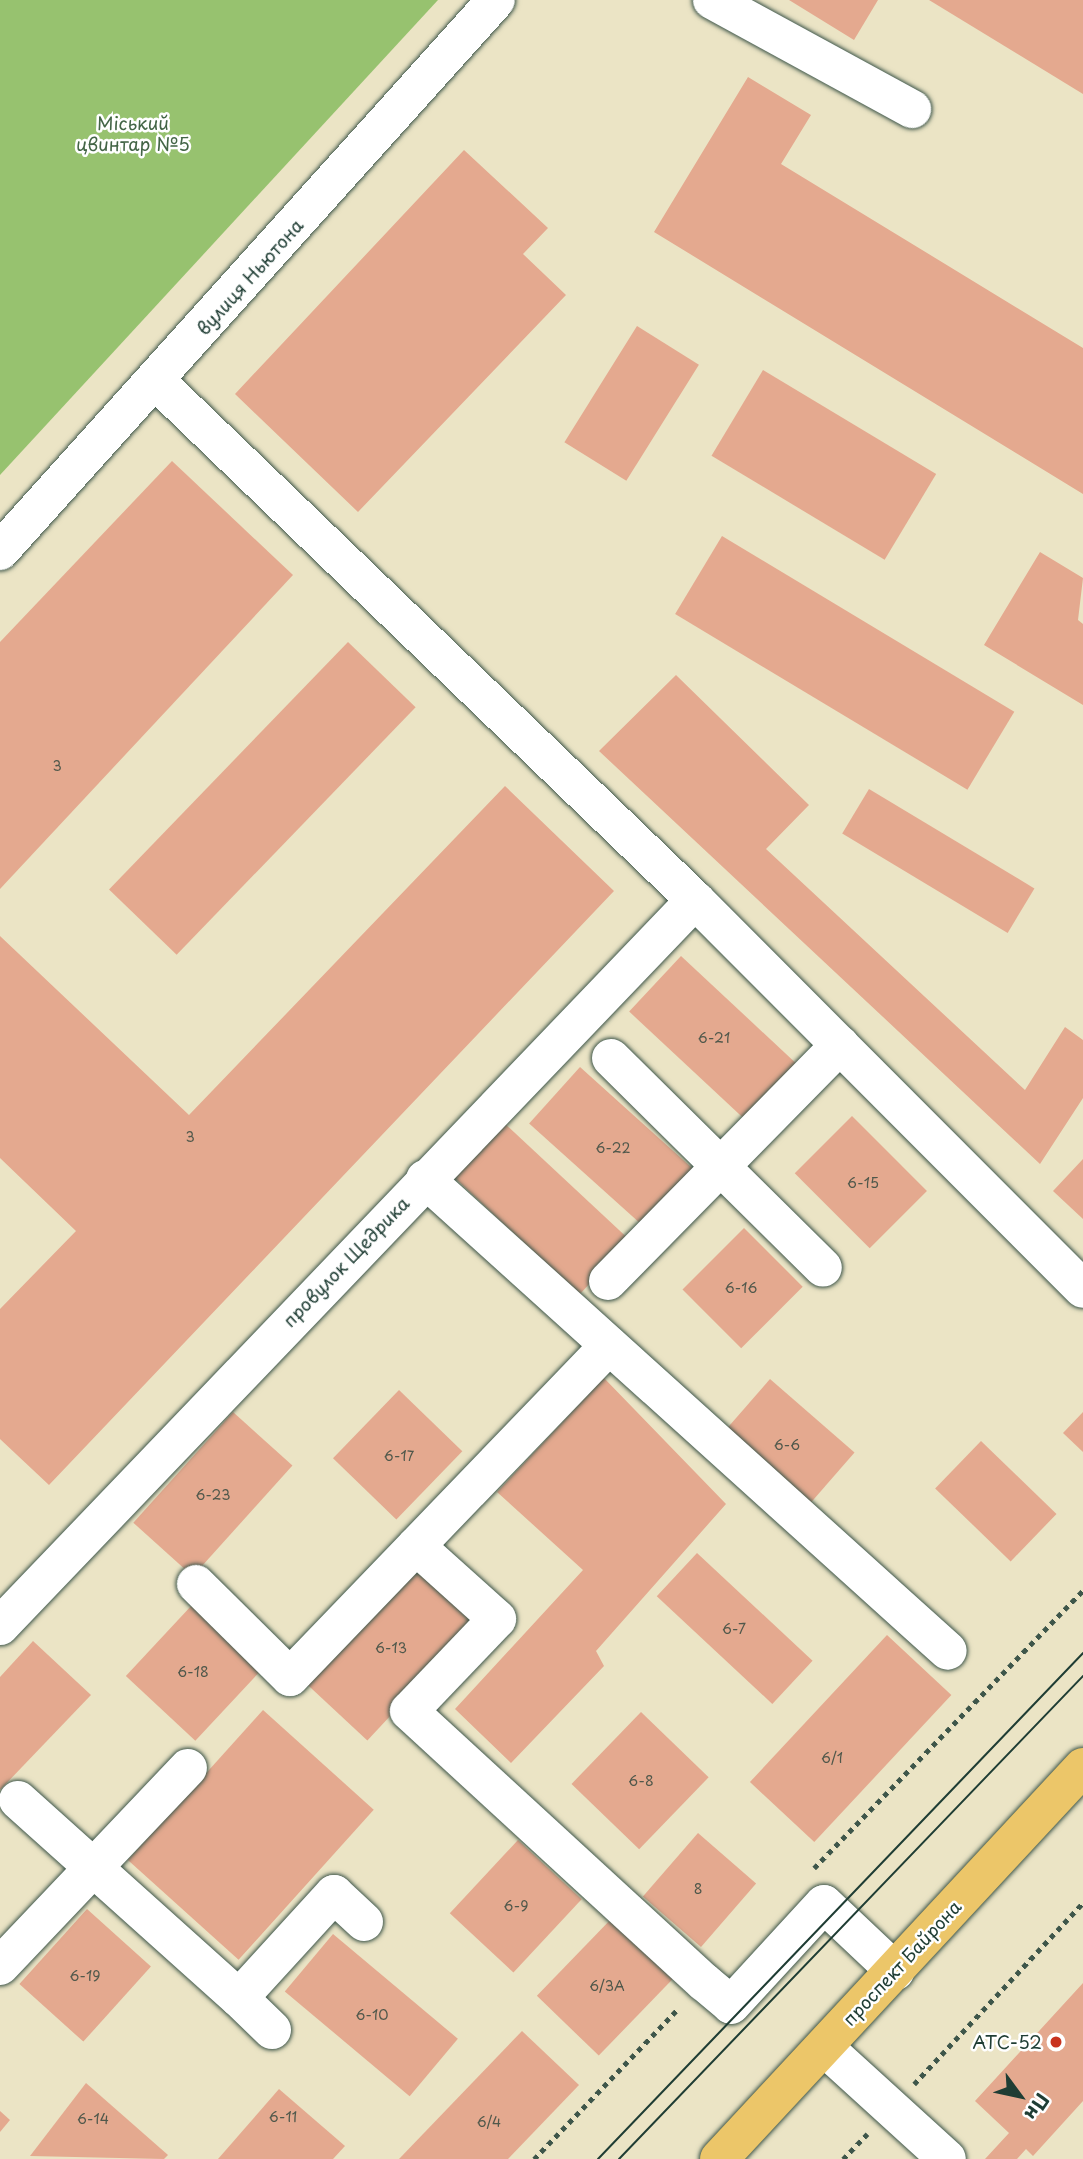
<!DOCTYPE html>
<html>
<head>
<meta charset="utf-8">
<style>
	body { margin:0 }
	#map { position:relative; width:1083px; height:2159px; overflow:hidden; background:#ebe4c5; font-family:"Playpen Sans",sans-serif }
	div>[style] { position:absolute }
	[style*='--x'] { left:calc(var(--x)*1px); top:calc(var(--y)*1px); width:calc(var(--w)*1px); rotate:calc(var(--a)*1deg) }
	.green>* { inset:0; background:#97c26f }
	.building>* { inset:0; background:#e4a98f; transform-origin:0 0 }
	.path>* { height:4.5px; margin-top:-2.25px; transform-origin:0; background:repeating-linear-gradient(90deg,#3e564a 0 5px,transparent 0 10px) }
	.roads { filter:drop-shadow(0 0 2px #3e564a) drop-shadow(0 0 2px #3e564a) }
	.minor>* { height:38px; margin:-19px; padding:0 19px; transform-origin:19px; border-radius:19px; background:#fff }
	.major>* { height:38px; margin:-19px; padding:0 19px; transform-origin:19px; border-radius:19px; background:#ecc669 }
	.tram>* { height:2px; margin:-1px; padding:0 1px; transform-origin:1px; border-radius:1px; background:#1f3d34 }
	.dots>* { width:19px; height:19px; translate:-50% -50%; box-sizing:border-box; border:4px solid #fff; border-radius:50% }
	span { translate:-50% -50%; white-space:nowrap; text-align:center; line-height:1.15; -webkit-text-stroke:5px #fff; paint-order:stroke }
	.number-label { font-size:14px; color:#50584b }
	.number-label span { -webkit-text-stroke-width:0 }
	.park-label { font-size:18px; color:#436546 }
	.street-label { font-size:18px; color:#1f3d34 }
	.poi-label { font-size:18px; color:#1f3d34 }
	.right { translate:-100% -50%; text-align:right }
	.north { position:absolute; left:985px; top:2061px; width:70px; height:70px; -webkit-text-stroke:5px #fff; paint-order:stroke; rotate:123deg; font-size:19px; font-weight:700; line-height:28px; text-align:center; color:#1f3d34 }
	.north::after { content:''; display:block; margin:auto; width:24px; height:32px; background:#1f3d34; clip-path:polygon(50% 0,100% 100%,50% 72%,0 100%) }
</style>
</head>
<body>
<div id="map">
	<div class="green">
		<div style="clip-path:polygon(0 0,438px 0,0 475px)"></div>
	</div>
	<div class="building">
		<div style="clip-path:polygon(789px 0,878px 0,854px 40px)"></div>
		<div style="clip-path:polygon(929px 0,1083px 0,1083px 94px)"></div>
		<div style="clip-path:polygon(748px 77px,811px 115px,781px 164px,1083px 348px,1083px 494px,654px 232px)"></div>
		<div style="clip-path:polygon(464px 150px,548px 228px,523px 254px,566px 295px,358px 512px,235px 394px)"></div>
		<div style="left:637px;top:326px;width:73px;height:137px;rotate:32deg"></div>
		<div style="left:763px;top:370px;width:202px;height:100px;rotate:31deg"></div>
		<div style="clip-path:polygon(172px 461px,293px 575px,0 889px,0 642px)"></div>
		<div style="left:722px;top:536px;width:341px;height:91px;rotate:31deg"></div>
		<div style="clip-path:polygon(1040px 552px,1083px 578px,1078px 620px,1083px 624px,1083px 705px,984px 645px)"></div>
		<div style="left:348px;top:642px;width:94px;height:344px;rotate:44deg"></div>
		<div style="clip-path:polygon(676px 675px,809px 805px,766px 849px,1025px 1090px,1065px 1027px,1083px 1040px,1083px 1098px,1040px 1164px,599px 751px)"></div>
		<div style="clip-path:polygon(505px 786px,614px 891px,49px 1485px,0 1439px,0 1309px,76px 1231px,0 1158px,0 936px,189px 1115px)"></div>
		<div style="left:869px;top:789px;width:193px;height:52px;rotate:31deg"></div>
		<div style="left:681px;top:956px;width:159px;height:76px;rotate:43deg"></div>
		<div style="left:580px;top:1067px;width:159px;height:76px;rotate:42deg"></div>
		<div style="left:852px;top:1116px;width:106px;height:81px;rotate:45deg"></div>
		<div style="left:502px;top:1121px;width:175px;height:74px;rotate:43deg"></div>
		<div style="clip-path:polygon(1083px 1159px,1083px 1219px,1053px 1191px)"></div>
		<div style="left:744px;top:1228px;width:83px;height:87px;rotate:45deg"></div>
		<div style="clip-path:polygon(604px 1378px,726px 1504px,596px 1651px,604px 1666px,511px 1763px,455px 1709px,583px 1570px,497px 1492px)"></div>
		<div style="left:770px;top:1379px;width:112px;height:78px;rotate:41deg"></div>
		<div style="left:399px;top:1390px;width:88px;height:95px;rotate:44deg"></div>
		<div style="left:233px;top:1412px;width:80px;height:149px;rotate:42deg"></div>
		<div style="clip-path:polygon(1083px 1412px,1083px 1452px,1063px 1433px)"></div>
		<div style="left:981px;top:1441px;width:105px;height:66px;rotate:44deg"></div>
		<div style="left:697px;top:1553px;width:158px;height:59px;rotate:43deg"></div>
		<div style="left:414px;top:1557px;width:91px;height:166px;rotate:43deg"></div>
		<div style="left:192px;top:1605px;width:95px;height:97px;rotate:43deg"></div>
		<div style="left:887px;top:1635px;width:88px;height:201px;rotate:43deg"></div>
		<div style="clip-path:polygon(33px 1641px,91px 1695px,0 1790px,0 1677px)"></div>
		<div style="left:263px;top:1710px;width:149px;height:202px;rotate:42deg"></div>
		<div style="left:641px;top:1712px;width:94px;height:100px;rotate:44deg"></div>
		<div style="left:698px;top:1833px;width:77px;height:84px;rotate:41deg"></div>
		<div style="left:518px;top:1840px;width:87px;height:100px;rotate:43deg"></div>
		<div style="left:87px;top:1909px;width:86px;height:101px;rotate:42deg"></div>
		<div style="left:614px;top:1916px;width:86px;height:111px;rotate:44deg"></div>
		<div style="left:333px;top:1934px;width:163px;height:75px;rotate:40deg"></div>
		<div style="clip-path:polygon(1083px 1983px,1083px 2101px,1033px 2156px,1026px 2149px,1017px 2159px,985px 2159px,1009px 2133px,975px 2101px)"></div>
		<div style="clip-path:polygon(522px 2031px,579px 2085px,508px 2159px,399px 2159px)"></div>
		<div style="clip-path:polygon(86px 2083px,168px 2155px,164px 2159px,30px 2156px)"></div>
		<div style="clip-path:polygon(279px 2089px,345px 2146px,333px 2159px,218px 2159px)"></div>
		<div style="clip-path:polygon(0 2111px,10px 2120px,0 2132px)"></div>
	</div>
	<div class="path">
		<div style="--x:814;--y:1868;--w:387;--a:-45.9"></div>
		<div style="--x:914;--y:2084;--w:248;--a:-47"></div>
		<div style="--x:534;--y:2159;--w:209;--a:-46.2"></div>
		<div style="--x:843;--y:2159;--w:35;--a:-46"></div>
	</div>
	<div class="roads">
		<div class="minor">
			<div style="--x:712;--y:0;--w:228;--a:28.6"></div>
			<div style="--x:157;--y:382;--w:747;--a:43.91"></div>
			<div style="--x:695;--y:900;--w:549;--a:45.07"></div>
			<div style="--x:0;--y:551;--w:741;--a:-48.01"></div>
			<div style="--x:611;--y:1058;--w:298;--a:44.7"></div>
			<div style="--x:425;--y:1179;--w:704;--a:42.07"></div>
			<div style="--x:608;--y:1281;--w:331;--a:-45.5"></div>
			<div style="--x:416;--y:1546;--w:109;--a:42"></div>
			<div style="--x:497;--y:1619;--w:127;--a:133.7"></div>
			<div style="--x:409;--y:1711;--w:401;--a:42.6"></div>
			<div style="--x:704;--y:1982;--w:35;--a:40"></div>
			<div style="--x:731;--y:2005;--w:137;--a:-47.4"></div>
			<div style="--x:824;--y:1904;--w:98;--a:43.3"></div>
			<div style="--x:196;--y:1584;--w:132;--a:44.7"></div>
			<div style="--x:290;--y:1677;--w:460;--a:-46.1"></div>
			<div style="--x:0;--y:1626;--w:1005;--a:-46.25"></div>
			<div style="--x:18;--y:1800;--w:297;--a:41.9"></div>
			<div style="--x:239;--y:1998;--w:141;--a:-47.6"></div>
			<div style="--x:334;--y:1894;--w:41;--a:43"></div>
			<div style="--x:0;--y:1966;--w:273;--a:-46.5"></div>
			<div style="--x:239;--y:1998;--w:46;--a:44.1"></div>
			<div style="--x:824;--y:2047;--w:166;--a:42.3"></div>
		</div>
		<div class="major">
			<div style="--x:719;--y:2159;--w:535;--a:-47.12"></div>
		</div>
	</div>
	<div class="tram">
		<div style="--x:598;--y:2159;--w:701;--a:-46.21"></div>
		<div style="--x:619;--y:2159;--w:670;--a:-46.15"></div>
	</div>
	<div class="dots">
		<div style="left:1056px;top:2042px;background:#c8321e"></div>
	</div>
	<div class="number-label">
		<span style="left:57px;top:766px">3</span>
		<span style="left:714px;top:1038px">6-21</span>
		<span style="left:190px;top:1137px">3</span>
		<span style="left:613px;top:1148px">6-22</span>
		<span style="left:863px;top:1183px">6-15</span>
		<span style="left:741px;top:1288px">6-16</span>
		<span style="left:787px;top:1445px">6-6</span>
		<span style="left:399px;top:1456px">6-17</span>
		<span style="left:213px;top:1495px">6-23</span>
		<span style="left:734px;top:1629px">6-7</span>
		<span style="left:391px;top:1648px">6-13</span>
		<span style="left:193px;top:1672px">6-18</span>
		<span style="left:832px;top:1758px">6/1</span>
		<span style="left:641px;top:1781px">6-8</span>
		<span style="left:698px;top:1889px">8</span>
		<span style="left:516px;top:1906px">6-9</span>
		<span style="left:85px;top:1976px">6-19</span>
		<span style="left:607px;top:1986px">6/3А</span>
		<span style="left:372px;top:2015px">6-10</span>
		<span style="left:283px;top:2117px">6-11</span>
		<span style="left:93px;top:2119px">6-14</span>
		<span style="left:489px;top:2122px">6/4</span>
	</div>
	<div class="park-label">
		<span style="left:133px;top:134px">Міський<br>цвинтар №5</span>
	</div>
	<div class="street-label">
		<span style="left:250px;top:277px;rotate:-48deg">вулиця Ньютона</span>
		<span style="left:346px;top:1262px;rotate:-46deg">провулок Щедрика</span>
		<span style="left:902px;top:1963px;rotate:-47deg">проспект Байрона</span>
	</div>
	<div class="poi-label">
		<span class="right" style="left:1042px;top:2042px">АТС-52</span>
	</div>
	<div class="north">Пн</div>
</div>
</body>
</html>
